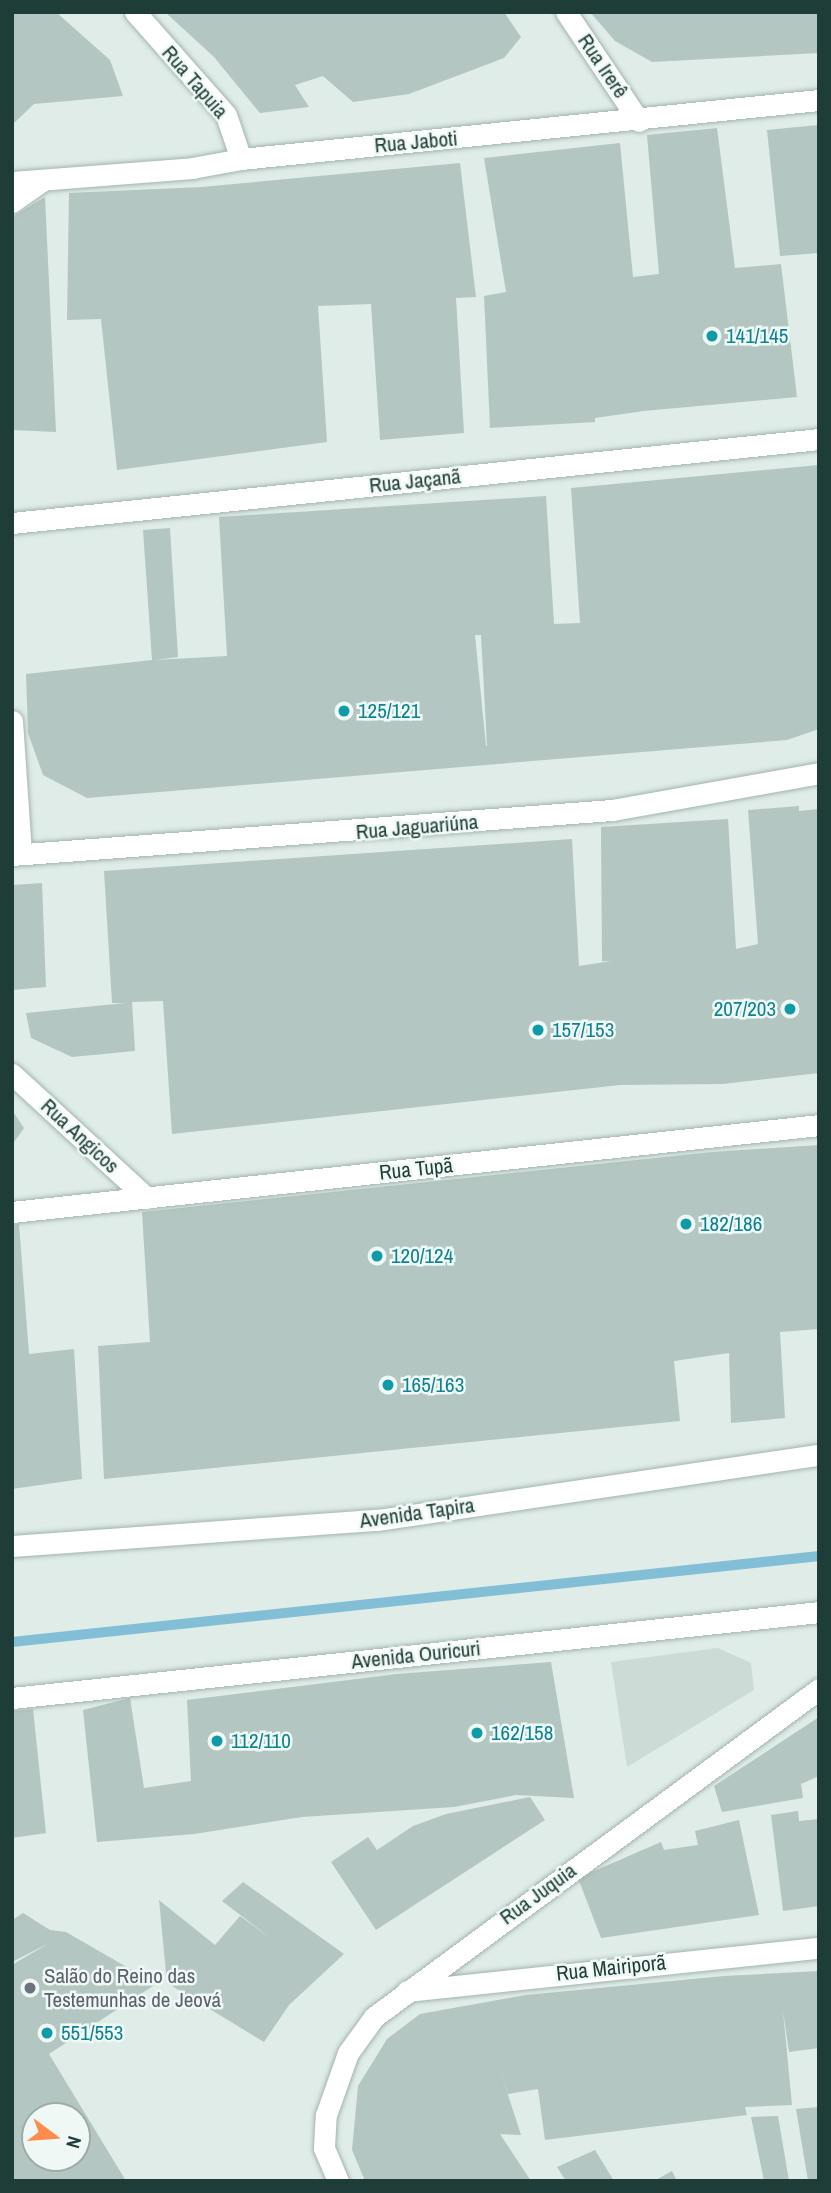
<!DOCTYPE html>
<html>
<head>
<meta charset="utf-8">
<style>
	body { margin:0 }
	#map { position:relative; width:831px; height:2193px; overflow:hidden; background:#dfece7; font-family:"Archivo Narrow",sans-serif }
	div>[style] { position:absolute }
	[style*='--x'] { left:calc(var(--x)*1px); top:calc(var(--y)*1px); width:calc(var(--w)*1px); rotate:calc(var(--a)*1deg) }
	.built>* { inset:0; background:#cddbd6 }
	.stream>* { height:10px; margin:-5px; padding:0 5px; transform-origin:5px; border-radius:5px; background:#82bfd6 }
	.building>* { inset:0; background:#b4c6c1 }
	.roads { filter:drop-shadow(0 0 2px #a2b4af) drop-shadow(0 0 2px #a2b4af) }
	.minor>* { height:21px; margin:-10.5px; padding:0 10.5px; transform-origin:10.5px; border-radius:10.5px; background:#fff }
	.dots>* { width:19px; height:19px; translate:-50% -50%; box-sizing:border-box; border:4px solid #f0f8f5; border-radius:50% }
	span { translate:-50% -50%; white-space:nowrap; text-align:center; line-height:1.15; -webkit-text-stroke:5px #f0f8f5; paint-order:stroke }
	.street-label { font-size:21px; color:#1f3d38 }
	.culture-label { font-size:21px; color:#0d838f }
	.left { translate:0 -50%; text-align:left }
	.right { translate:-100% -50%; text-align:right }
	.worship-label { font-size:21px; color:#5b616d }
	.frame { position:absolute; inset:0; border:14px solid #1f3d38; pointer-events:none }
	.north { position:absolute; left:21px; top:2102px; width:70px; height:70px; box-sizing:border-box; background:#f0f8f5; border:2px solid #9cada9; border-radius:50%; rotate:106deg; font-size:19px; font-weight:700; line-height:28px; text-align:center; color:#1f3d38 }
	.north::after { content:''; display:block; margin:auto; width:24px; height:32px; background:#fd8b4b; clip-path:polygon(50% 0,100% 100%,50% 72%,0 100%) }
</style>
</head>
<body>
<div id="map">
	<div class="built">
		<div style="clip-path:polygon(718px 1648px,751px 1663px,754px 1690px,627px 1767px,611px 1662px)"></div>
	</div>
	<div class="stream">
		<div style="--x:12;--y:1642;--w:812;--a:-6.08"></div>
	</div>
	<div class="building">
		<div style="clip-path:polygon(12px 12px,56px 12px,110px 60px,123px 96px,34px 104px,12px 125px)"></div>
		<div style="clip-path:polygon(165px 12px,504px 12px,521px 37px,504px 58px,409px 94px,353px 102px,323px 76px,295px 85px,309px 107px,260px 113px,214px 57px)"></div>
		<div style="clip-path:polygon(590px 12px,819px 12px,819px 53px,652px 62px,615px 41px)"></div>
		<div style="clip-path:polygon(818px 125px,819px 253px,780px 256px,767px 130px)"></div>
		<div style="clip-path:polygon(717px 128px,735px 268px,781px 264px,797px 397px,644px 411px,595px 418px,595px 422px,490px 428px,484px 296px,506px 292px,484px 158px,620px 143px,633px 277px,659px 274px,647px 135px)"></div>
		<div style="clip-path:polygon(460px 163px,476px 297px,456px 298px,464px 433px,380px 440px,371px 304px,318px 306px,327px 442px,117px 470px,101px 319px,67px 320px,69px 193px,201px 187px)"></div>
		<div style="clip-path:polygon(45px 197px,56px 432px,12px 430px,12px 217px)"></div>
		<div style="clip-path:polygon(evenodd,819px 465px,819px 729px,787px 740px,87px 798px,43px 775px,28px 733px,26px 674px,152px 660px,143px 530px,170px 528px,178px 657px,155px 660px,227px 656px,219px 517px,546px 496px,554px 624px,580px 623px,571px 488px,819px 465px,475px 635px,481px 635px,487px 746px,486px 746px,475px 635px)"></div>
		<div style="clip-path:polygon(799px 806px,799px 811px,819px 809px,819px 1073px,723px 1084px,620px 1085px,172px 1134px,163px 1001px,132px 1002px,135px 1051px,72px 1057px,31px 1038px,26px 1013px,125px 1003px,112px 1003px,104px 871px,572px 839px,579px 966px,611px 961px,602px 961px,601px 827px,728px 819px,736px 949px,758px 944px,748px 810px)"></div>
		<div style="clip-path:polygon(42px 883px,46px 987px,12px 990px,12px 885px)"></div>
		<div style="clip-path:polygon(12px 1110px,24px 1128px,12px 1145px)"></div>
		<div style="clip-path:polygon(819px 1145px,819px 1329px,780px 1332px,785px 1418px,731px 1423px,729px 1353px,674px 1361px,680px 1421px,104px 1479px,98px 1346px,150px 1342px,142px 1212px,712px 1152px)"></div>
		<div style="clip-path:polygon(19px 1224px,29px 1354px,74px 1349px,82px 1479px,12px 1489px,12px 1225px)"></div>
		<div style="clip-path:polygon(551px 1662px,574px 1798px,516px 1795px,454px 1807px,302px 1817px,194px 1834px,97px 1842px,83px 1710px,130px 1698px,144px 1788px,191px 1781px,187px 1700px,397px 1674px)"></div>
		<div style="clip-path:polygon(33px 1709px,46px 1833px,12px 1838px,12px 1711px)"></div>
		<div style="clip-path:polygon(819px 1717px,819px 1776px,801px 1784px,803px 1798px,722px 1812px,714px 1786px)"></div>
		<div style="clip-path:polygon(530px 1797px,545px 1820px,376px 1930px,331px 1862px,368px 1837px,377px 1850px,413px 1826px,446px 1814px)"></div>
		<div style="clip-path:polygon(798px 1811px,799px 1821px,819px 1819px,819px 1906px,783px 1911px,771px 1815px)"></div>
		<div style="clip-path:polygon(739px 1820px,759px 1915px,601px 1938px,578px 1878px,661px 1842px,664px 1850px,698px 1845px,695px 1831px)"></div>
		<div style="clip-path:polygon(243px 1882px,344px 1954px,289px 2005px,264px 2042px,167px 1983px,159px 1900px,215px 1945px,240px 1916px,269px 1937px,222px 1901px)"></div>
		<div style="clip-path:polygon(evenodd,23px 1913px,50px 1930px,66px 1932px,156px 1984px,49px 2054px,126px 2181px,12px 2181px,12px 1965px,49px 1943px,12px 1962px,12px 1920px,23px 1913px,35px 2116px,77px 2116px,77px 2158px,35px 2158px,35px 2116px)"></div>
		<div style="clip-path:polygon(819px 1971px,819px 2048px,789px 2052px,783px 2011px,792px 2105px,745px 2107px,747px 2115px,545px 2140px,538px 2089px,508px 2094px,498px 2064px,521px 2135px,500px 2134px,531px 2181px,365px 2181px,352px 2150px,358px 2086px,387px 2039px,420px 2014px,526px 1995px,724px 1976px)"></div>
		<div style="clip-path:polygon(819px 2107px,819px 2181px,808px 2181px,796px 2109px)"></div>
		<div style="clip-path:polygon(778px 2116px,789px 2181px,764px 2181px,751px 2117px)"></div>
		<div style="clip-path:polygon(595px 2150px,614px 2181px,566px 2181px,557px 2167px)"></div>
		<div style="clip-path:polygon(672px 2171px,677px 2181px,654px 2181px)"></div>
	</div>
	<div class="roads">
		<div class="minor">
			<div style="--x:135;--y:12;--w:137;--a:48.5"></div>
			<div style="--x:226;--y:115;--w:46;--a:71.2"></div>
			<div style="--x:566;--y:12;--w:131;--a:56.2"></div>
			<div style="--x:12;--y:182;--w:181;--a:-4.4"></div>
			<div style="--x:192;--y:168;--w:50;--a:-10.4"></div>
			<div style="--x:241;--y:159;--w:581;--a:-5.83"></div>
			<div style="--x:12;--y:202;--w:38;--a:-35"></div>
			<div style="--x:12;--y:523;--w:811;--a:-5.94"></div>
			<div style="--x:12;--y:721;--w:132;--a:86.1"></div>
			<div style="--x:12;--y:855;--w:602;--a:-4.29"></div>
			<div style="--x:612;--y:810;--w:210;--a:-10.1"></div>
			<div style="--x:12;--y:1074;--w:183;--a:42.6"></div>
			<div style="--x:12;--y:1212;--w:812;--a:-6.15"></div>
			<div style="--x:12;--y:1546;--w:366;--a:-4.1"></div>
			<div style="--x:377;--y:1520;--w:447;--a:-8.4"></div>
			<div style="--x:12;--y:1698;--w:812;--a:-6.08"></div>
			<div style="--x:407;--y:1991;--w:414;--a:-6"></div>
			<div style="--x:338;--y:2181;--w:36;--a:-113"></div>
			<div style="--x:324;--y:2148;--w:33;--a:-87"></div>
			<div style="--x:326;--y:2115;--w:66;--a:-70.5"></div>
			<div style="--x:348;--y:2053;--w:44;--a:-54.2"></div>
			<div style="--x:374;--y:2017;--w:553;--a:-36.39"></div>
		</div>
	</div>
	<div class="dots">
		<div style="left:712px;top:336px;background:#0f9aa8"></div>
		<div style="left:344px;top:711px;background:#0f9aa8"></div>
		<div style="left:790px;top:1009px;background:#0f9aa8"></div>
		<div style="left:538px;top:1030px;background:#0f9aa8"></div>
		<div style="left:686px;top:1224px;background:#0f9aa8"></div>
		<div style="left:377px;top:1256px;background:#0f9aa8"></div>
		<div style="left:388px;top:1385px;background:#0f9aa8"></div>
		<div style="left:477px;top:1733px;background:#0f9aa8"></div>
		<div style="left:217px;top:1741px;background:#0f9aa8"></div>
		<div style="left:30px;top:1988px;background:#6b7280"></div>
		<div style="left:47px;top:2033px;background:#0f9aa8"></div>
	</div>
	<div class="street-label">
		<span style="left:603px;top:66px;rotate:56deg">Rua Irerê</span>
		<span style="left:195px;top:82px;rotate:49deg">Rua Tapuia</span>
		<span style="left:416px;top:142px;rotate:-5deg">Rua Jaboti</span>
		<span style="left:415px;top:481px;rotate:-6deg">Rua Jaçanã</span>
		<span style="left:417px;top:827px;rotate:-5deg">Rua Jaguariúna</span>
		<span style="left:80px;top:1136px;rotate:43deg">Rua Angicos</span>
		<span style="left:416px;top:1169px;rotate:-6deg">Rua Tupã</span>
		<span style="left:417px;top:1513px;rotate:-8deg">Avenida Tapira</span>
		<span style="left:416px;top:1655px;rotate:-6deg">Avenida Ouricuri</span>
		<span style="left:538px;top:1894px;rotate:-36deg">Rua Juquia</span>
		<span style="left:611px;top:1968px;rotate:-6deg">Rua Mairiporã</span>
	</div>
	<div class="culture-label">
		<span class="left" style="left:726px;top:336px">141/145</span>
		<span class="left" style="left:358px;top:711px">125/121</span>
		<span class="right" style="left:776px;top:1009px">207/203</span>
		<span class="left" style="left:552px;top:1030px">157/153</span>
		<span class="left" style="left:700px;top:1224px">182/186</span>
		<span class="left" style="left:391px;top:1256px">120/124</span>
		<span class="left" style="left:402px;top:1385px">165/163</span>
		<span class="left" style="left:491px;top:1733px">162/158</span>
		<span class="left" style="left:231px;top:1741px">112/110</span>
		<span class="left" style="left:61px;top:2033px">551/553</span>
	</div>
	<div class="worship-label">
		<span class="left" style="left:44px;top:1988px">Salão do Reino das<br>Testemunhas de Jeová</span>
	</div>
	<div class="frame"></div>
	<div class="north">N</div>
</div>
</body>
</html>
